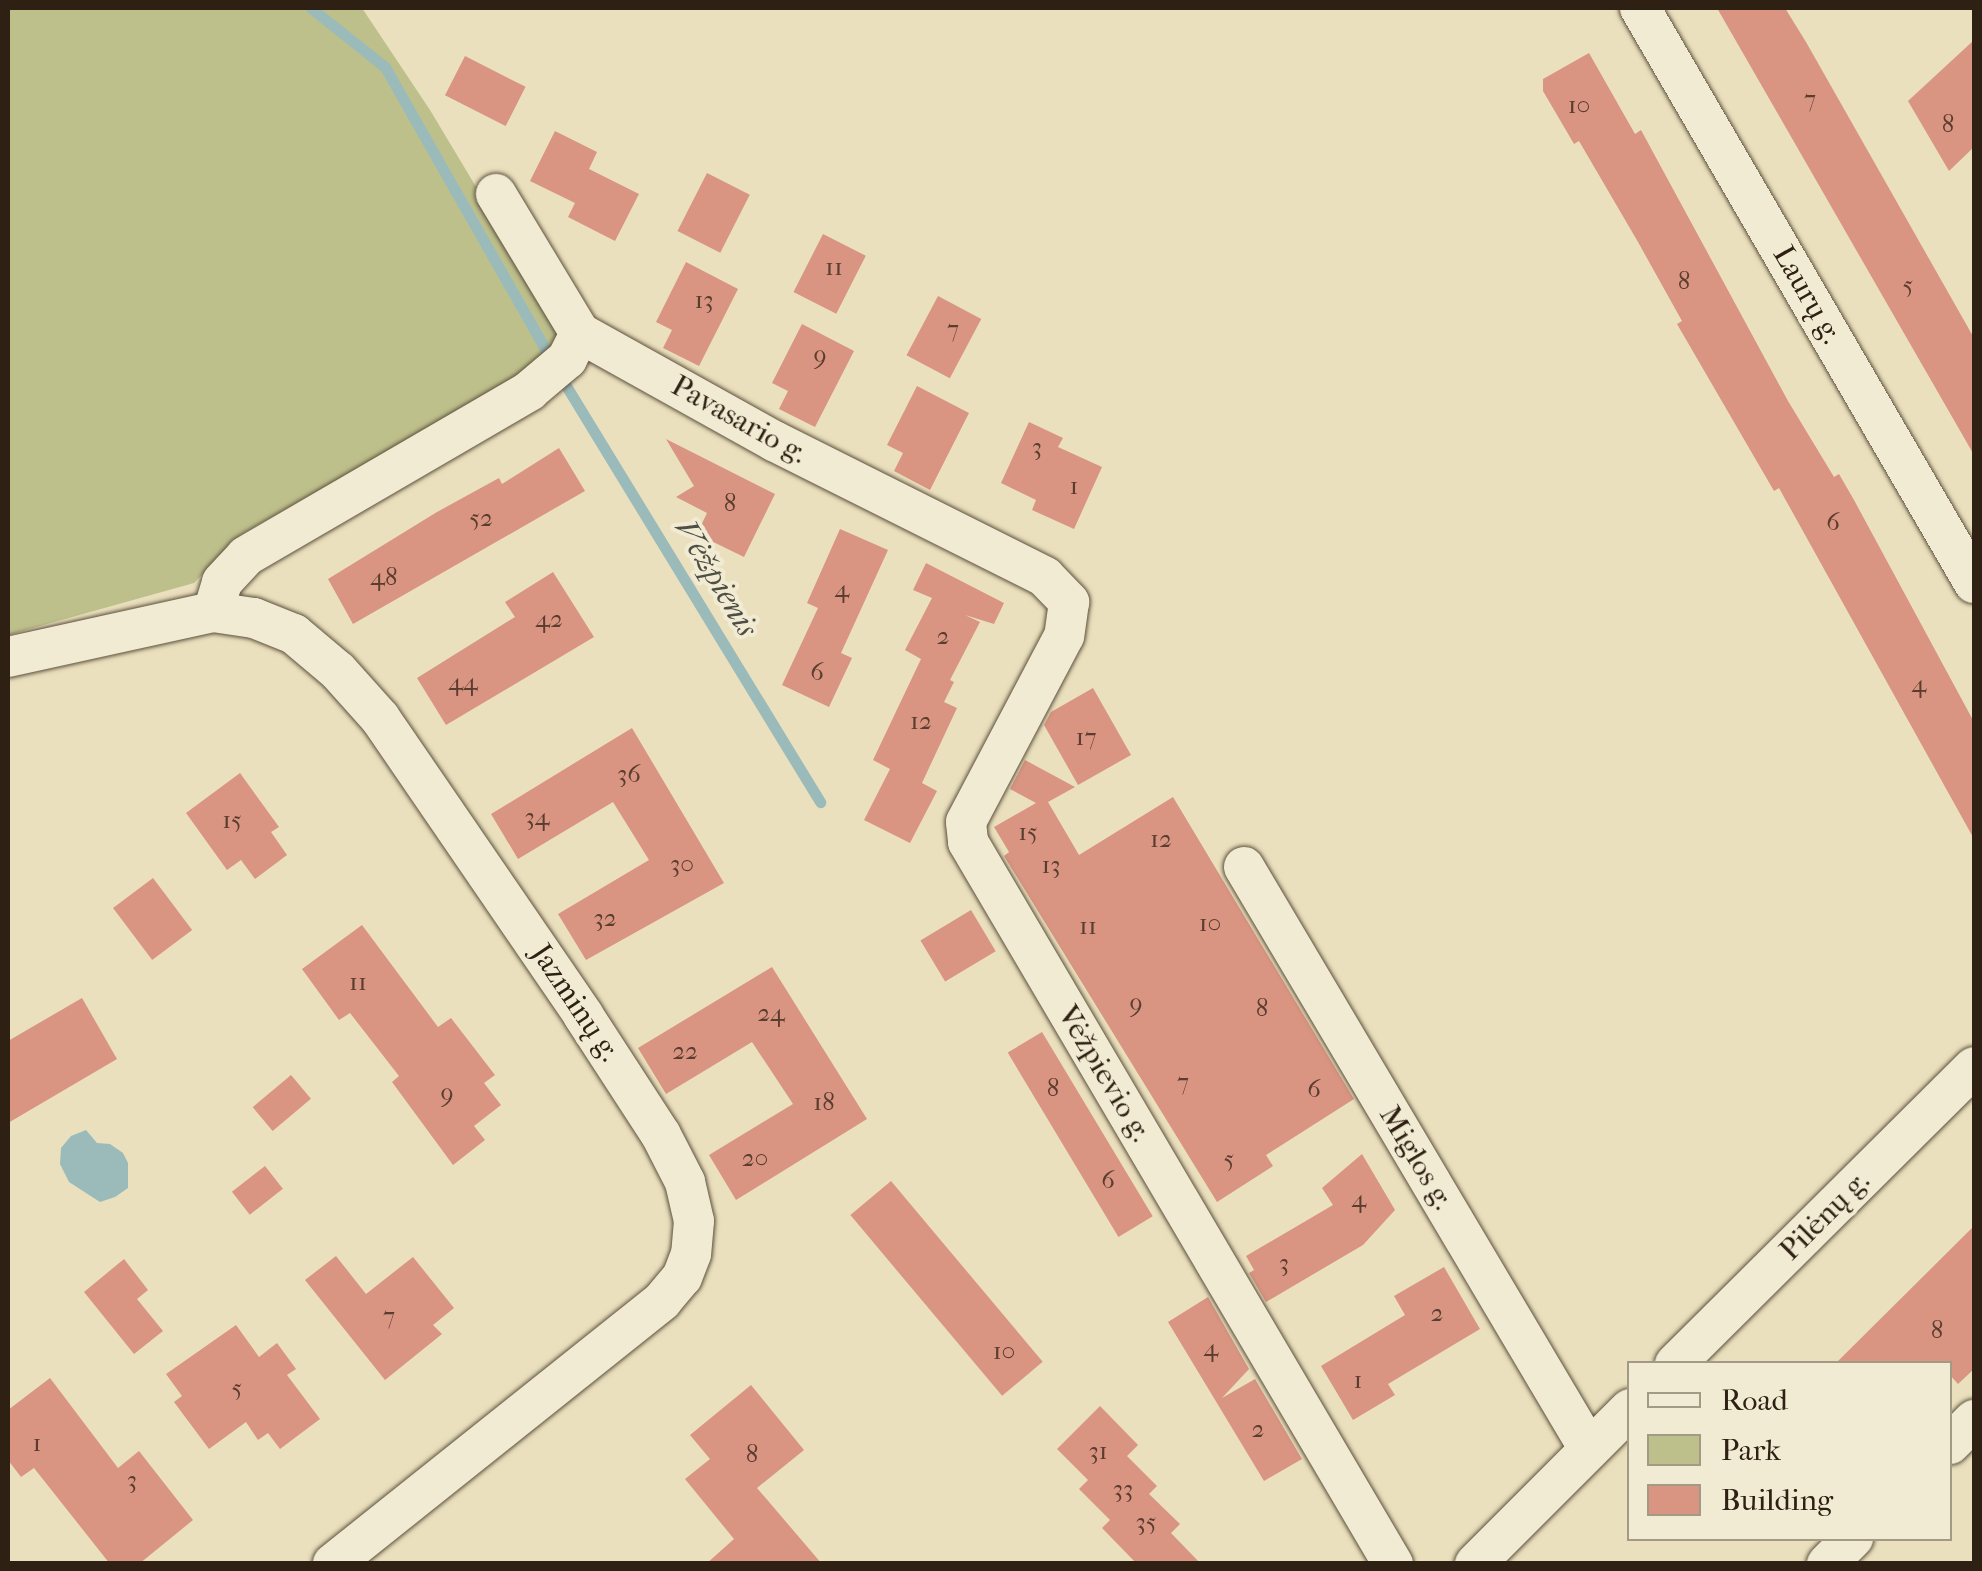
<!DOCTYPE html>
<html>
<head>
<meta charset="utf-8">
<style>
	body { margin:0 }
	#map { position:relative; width:1982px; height:1571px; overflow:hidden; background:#eae0bd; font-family:"IM FELL French Canon",serif }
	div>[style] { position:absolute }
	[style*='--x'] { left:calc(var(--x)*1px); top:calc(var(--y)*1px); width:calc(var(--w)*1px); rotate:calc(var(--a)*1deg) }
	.green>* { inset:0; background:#bec08c }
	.water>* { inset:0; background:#9abbb9 }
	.stream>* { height:11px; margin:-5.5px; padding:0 5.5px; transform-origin:5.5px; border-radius:5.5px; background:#9abbb9 }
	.building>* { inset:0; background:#d99482; transform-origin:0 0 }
	.roads { filter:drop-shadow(0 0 2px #5d503d) drop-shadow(0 0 2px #5d503d) }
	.minor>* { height:40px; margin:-20px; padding:0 20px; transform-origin:20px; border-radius:20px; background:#f1ebd4 }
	span { translate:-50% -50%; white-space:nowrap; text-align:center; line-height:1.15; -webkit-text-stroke:8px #f1ebd4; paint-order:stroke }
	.number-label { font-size:25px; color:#593d2e }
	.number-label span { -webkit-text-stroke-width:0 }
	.street-label { font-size:30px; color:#2e2012 }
	.water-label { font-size:32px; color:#4e4e44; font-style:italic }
	.frame { position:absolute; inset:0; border:10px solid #2e2012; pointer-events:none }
	.legend { position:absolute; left:1627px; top:1361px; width:325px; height:180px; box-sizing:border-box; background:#f1ebd4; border:2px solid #a39a86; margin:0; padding:12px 18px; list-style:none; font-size:30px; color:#2e2012 }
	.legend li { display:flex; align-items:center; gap:20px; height:50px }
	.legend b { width:50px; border:2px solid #a39a86 }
</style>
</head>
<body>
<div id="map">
	<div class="green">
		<div style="clip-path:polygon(8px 8px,362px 8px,430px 110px,566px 337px,531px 370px,240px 535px,194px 583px,8px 635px)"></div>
	</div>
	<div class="water">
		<div style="clip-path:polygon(86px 1130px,97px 1143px,110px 1144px,123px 1153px,128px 1163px,128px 1188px,115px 1197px,100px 1202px,69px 1182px,60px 1164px,61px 1148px,71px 1136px)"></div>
	</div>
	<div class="stream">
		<div style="--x:311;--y:8;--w:95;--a:38.6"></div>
		<div style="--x:385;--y:67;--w:330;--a:60.4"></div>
		<div style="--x:565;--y:384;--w:490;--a:58.6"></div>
	</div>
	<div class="building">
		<div style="clip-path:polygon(1717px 8px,1785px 8px,1806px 42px,1974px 338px,1974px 455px)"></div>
		<div style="clip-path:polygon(1974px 40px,1974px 147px,1949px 171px,1908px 101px)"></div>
		<div style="clip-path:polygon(1589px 53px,1635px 134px,1641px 130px,1788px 401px,1834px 477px,1839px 474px,1854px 500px,1974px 722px,1974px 839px,1779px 488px,1774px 491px,1677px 324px,1682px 321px,1638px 242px,1579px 141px,1574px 144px,1543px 91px,1543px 79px)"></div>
		<div style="left:465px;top:56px;width:68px;height:44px;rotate:27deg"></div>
		<div style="clip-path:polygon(555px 131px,597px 152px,589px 169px,639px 194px,615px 241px,568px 217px,575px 203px,530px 181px)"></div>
		<div style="left:707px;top:173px;width:48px;height:65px;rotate:27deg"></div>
		<div style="left:823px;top:234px;width:48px;height:65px;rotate:27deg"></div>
		<div style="clip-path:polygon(686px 262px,738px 289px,699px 366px,663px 348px,672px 330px,656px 322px)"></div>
		<div style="left:938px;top:296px;width:49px;height:67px;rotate:28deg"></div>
		<div style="clip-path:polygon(802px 324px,854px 351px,815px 427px,779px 409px,788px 391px,772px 383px)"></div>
		<div style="clip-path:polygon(917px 386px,969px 413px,930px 490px,894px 471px,903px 453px,887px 445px)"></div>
		<div style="clip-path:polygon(1029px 422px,1063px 438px,1058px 447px,1102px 467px,1074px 529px,1032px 510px,1036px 500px,1001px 483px)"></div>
		<div style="clip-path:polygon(666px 439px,775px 494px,744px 557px,697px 534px,707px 513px,676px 497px,694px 486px)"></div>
		<div style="clip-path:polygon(559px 448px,585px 491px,353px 624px,328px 579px,437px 512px,499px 478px,502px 484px)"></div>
		<div style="clip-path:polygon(840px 529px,888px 550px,841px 653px,852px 658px,829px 707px,782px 685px,818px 608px,807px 603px)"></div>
		<div style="clip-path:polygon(926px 563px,1004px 603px,994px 624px,965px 615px,980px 622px,950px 680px,954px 682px,944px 702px,957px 708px,922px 783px,937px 791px,910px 843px,864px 820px,890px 769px,873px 760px,921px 659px,905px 650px,932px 598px,913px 590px)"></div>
		<div style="clip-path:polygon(553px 572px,594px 637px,446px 725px,417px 678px,515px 617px,505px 602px)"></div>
		<div style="clip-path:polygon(1093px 688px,1131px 755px,1078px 785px,1044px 725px,1051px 712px)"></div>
		<div style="clip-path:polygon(632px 728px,724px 883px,586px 960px,558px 914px,649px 860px,613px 802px,518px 859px,491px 814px)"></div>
		<div style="clip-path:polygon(1025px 760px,1075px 787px,1048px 802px,1079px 855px,1173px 797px,1354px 1099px,1266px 1155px,1273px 1166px,1217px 1202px,1004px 856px,1009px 852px,994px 827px,1036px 803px,1010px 789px)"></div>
		<div style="clip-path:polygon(240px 773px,279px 827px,271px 832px,287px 855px,255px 879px,241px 860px,227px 870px,186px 813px)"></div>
		<div style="left:153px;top:878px;width:65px;height:50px;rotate:53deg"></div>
		<div style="left:971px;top:910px;width:48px;height:59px;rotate:59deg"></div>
		<div style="clip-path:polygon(362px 925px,438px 1027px,451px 1018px,495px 1075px,484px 1083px,501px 1105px,474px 1126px,485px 1140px,453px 1165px,392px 1082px,399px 1076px,350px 1013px,339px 1020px,302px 969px)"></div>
		<div style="clip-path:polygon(772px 967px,867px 1119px,736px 1200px,709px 1155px,793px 1104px,752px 1042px,666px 1094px,638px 1048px)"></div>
		<div style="clip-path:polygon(82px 998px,117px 1059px,8px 1123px,8px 1041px)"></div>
		<div style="left:1042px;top:1032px;width:215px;height:40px;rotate:59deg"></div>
		<div style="left:291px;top:1075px;width:31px;height:50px;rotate:50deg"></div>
		<div style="clip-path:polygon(1362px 1154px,1395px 1210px,1363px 1245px,1266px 1302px,1249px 1273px,1254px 1270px,1246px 1256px,1333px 1205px,1322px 1188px)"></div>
		<div style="left:265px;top:1166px;width:29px;height:42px;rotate:52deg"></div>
		<div style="left:891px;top:1181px;width:236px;height:53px;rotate:50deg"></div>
		<div style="clip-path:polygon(1974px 1226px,1974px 1369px,1958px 1384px,1950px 1375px,1950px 1364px,1835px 1364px)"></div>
		<div style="clip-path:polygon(336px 1256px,366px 1294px,413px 1257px,454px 1308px,433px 1325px,442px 1334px,385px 1380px,305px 1280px)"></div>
		<div style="clip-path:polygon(124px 1259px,148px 1290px,137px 1299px,163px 1331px,134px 1354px,84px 1292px)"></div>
		<div style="clip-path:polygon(1444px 1267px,1480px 1329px,1388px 1384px,1395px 1395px,1353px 1420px,1321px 1366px,1405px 1315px,1394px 1296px)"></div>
		<div style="clip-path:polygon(1208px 1297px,1249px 1369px,1222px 1398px,1255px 1379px,1302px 1459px,1264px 1481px,1168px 1322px)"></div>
		<div style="clip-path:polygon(236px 1325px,259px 1357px,277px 1343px,296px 1369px,287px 1375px,320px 1419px,280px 1449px,268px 1433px,258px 1440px,246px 1422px,209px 1449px,174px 1402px,182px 1396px,166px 1374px)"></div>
		<div style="clip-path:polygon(50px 1378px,118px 1468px,139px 1451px,193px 1520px,139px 1564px,110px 1564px,34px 1468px,21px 1477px,8px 1460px,8px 1410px)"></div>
		<div style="clip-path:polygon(751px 1385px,804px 1450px,757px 1488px,822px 1564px,706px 1564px,734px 1539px,685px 1479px,710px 1459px,690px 1435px)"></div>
		<div style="clip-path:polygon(1100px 1406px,1138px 1445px,1127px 1456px,1157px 1486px,1149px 1494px,1180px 1524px,1171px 1533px,1201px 1564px,1137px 1564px,1102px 1528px,1110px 1520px,1079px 1489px,1088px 1480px,1057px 1449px)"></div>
	</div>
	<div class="roads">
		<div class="minor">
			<div style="--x:1640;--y:8;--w:665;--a:59.85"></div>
			<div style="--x:496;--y:194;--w:162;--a:58.9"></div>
			<div style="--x:580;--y:333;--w:222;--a:29.1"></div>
			<div style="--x:774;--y:441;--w:303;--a:26.6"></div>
			<div style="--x:1045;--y:577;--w:35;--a:46"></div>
			<div style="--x:1069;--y:602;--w:34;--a:98"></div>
			<div style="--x:1064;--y:636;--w:210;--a:117.8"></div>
			<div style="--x:966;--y:822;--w:20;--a:84"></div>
			<div style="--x:968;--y:842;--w:838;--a:59.52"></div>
			<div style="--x:213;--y:612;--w:31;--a:-73"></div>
			<div style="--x:222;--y:582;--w:35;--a:-47"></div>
			<div style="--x:246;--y:556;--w:328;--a:-30.2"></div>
			<div style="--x:529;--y:391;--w:50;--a:-40.1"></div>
			<div style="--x:567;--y:359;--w:29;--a:-63"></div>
			<div style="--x:8;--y:657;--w:210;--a:-12.4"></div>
			<div style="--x:213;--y:612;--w:41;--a:8.3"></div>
			<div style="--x:254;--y:618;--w:43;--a:21.8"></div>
			<div style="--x:294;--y:634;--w:57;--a:40.1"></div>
			<div style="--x:338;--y:671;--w:63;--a:48.2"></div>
			<div style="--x:380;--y:718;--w:360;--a:55.6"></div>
			<div style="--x:583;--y:1015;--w:143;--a:57"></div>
			<div style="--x:661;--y:1135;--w:53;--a:62.9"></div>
			<div style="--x:685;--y:1182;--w:40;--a:77"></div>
			<div style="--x:694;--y:1221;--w:33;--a:95"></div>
			<div style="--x:691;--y:1254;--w:25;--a:111"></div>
			<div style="--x:682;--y:1277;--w:31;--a:130"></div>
			<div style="--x:662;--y:1301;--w:421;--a:141.4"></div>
			<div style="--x:1244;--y:867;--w:677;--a:59.34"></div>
			<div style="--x:1675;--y:1364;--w:421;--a:-44.8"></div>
			<div style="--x:1950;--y:1444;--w:34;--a:-45"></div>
			<div style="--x:1475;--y:1564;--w:219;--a:-45"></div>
			<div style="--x:1827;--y:1564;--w:37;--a:-45"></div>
		</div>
	</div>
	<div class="number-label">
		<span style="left:1810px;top:99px">7</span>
		<span style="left:1579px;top:105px">10</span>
		<span style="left:1948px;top:124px">8</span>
		<span style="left:834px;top:267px">11</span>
		<span style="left:1684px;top:281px">8</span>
		<span style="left:1908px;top:285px">5</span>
		<span style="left:704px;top:300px">13</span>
		<span style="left:953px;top:329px">7</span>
		<span style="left:820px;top:356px">9</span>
		<span style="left:1037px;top:447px">3</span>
		<span style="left:1074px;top:486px">1</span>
		<span style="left:730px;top:503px">8</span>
		<span style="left:481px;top:518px">52</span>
		<span style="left:1833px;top:522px">6</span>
		<span style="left:384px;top:577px">48</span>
		<span style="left:842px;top:589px">4</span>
		<span style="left:549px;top:619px">42</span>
		<span style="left:943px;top:636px">2</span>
		<span style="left:817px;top:672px">6</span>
		<span style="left:463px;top:682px">44</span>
		<span style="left:1919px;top:684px">4</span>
		<span style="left:921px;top:721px">12</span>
		<span style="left:1086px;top:737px">17</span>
		<span style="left:629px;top:774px">36</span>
		<span style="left:537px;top:817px">34</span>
		<span style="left:232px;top:820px">15</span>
		<span style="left:1028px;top:832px">15</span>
		<span style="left:1161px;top:839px">12</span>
		<span style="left:682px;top:864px">30</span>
		<span style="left:1051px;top:865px">13</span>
		<span style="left:605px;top:918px">32</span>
		<span style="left:1210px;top:923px">10</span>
		<span style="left:1088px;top:926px">11</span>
		<span style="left:358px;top:982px">11</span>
		<span style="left:1136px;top:1004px">9</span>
		<span style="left:1262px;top:1008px">8</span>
		<span style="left:771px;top:1013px">24</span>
		<span style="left:685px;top:1051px">22</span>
		<span style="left:1183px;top:1082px">7</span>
		<span style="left:1053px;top:1088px">8</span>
		<span style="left:1314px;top:1089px">6</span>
		<span style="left:447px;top:1094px">9</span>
		<span style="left:824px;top:1102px">18</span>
		<span style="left:755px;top:1158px">20</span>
		<span style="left:1229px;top:1159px">5</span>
		<span style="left:1108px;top:1180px">6</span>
		<span style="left:1359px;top:1199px">4</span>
		<span style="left:1284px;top:1263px">3</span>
		<span style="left:1437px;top:1313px">2</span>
		<span style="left:389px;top:1316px">7</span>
		<span style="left:1937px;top:1330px">8</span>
		<span style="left:1211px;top:1348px">4</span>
		<span style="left:1004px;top:1351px">10</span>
		<span style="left:1358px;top:1380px">1</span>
		<span style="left:237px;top:1388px">5</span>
		<span style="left:1258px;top:1429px">2</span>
		<span style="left:37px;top:1443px">1</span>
		<span style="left:1098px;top:1451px">31</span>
		<span style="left:752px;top:1454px">8</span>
		<span style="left:132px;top:1480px">3</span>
		<span style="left:1123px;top:1489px">33</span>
		<span style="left:1146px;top:1522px">35</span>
	</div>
	<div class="street-label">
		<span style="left:1807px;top:295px;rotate:60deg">Laurų g.</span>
		<span style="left:739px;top:420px;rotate:29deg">Pavasario g.</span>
		<span style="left:575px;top:1003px;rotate:56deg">Jazminų g.</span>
		<span style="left:1104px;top:1074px;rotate:59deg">Vėžpievio g.</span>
		<span style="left:1416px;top:1158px;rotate:59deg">Miglos g.</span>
		<span style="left:1825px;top:1216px;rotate:-45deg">Pilėnų g.</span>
	</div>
	<div class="water-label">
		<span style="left:716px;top:578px;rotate:59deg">Vėžpienis</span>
	</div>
	<div class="frame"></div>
	<ul class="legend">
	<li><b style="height:12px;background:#f1ebd4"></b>Road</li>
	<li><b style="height:28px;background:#bec08c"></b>Park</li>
	<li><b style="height:28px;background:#d99482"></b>Building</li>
	</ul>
</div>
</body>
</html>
